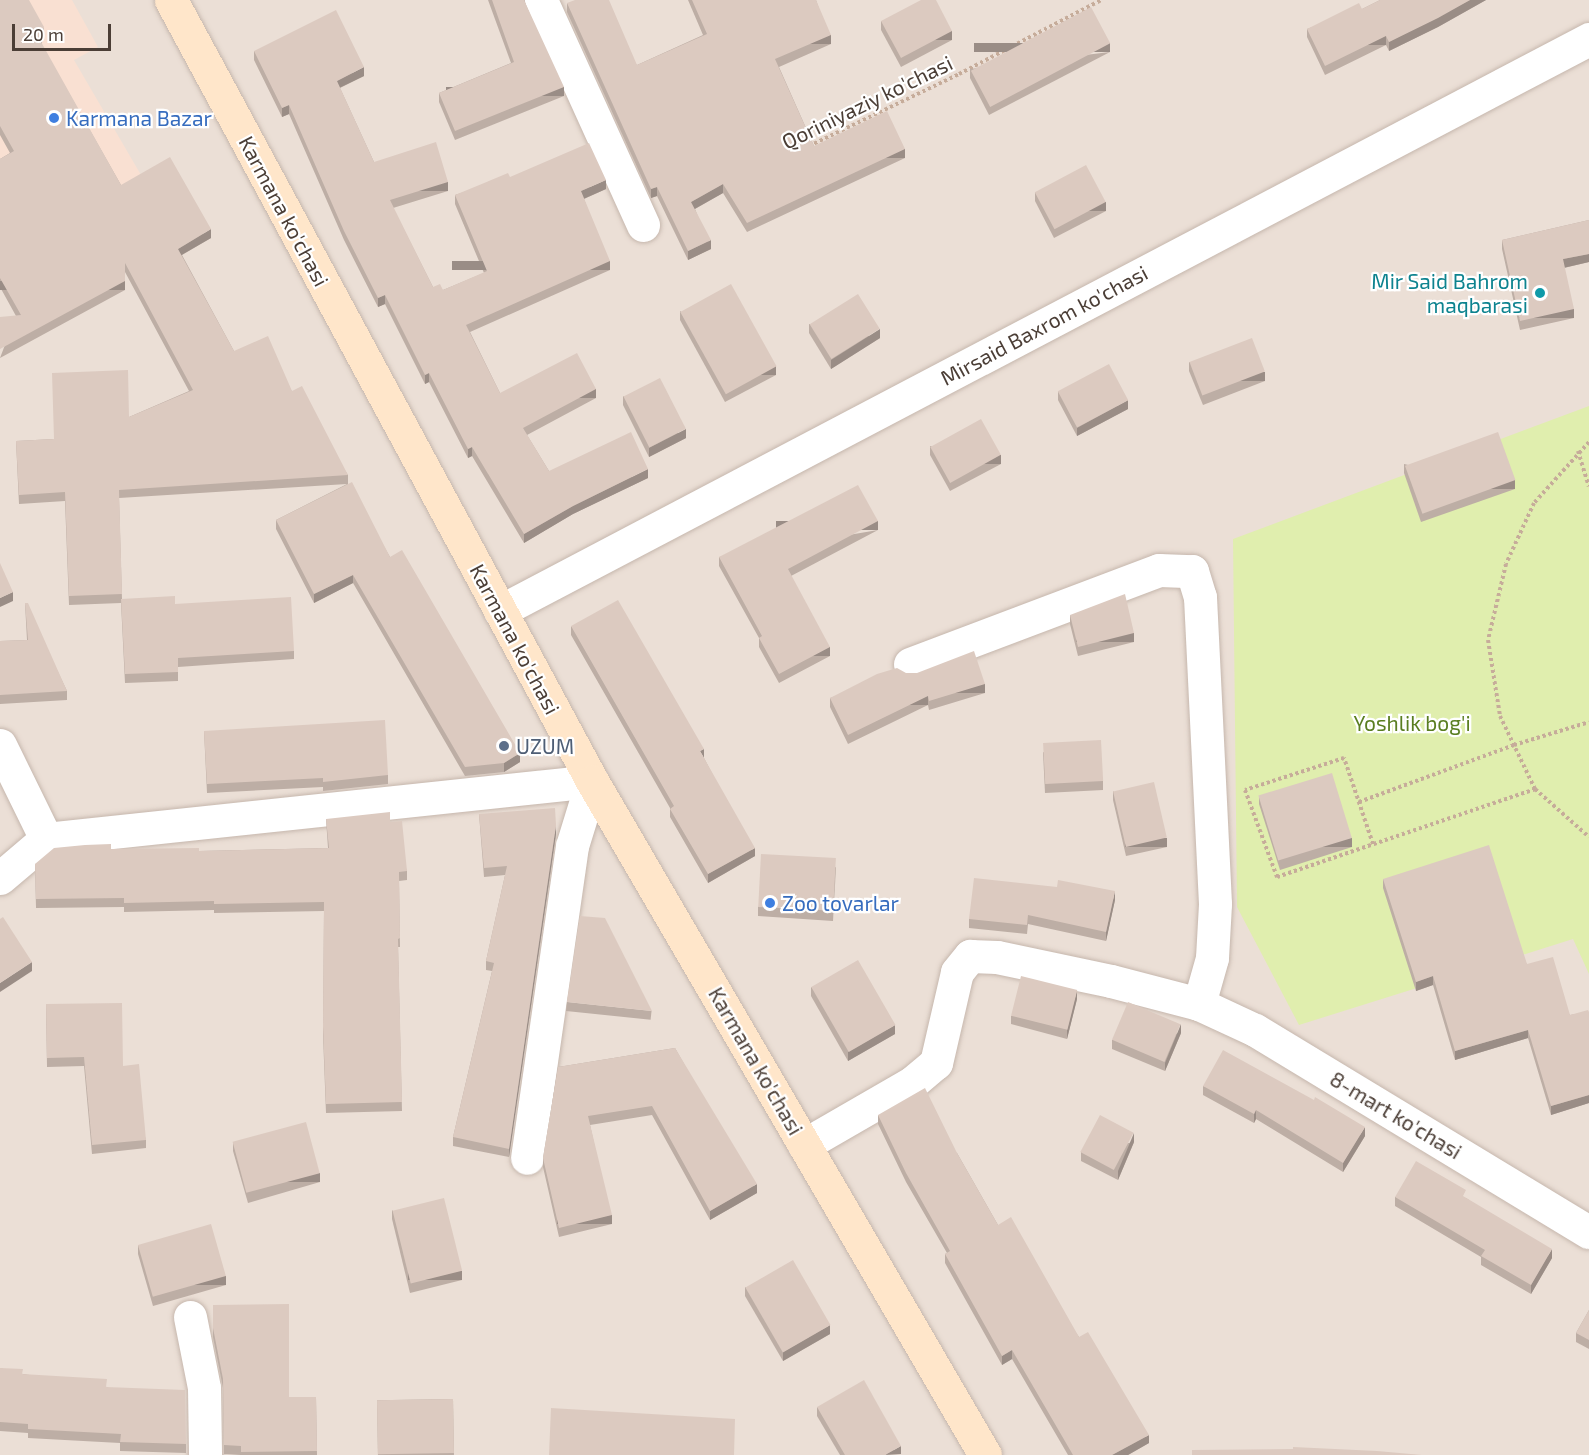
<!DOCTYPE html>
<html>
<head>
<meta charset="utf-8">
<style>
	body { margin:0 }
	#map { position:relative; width:1589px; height:1455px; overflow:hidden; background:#f6efe9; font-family:"Exo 2",sans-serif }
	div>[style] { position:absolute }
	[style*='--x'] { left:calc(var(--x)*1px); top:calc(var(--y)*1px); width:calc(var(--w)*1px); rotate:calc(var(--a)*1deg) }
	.residential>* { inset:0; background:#ebdfd6; transform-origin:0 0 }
	.commercial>* { inset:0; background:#f9e0d2 }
	.green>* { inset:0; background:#e0eeae }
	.path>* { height:4px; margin-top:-2px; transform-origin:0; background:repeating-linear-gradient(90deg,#c6ac9a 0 3px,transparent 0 6px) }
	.roads { filter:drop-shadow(0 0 2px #c6b7ad) drop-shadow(0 0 2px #c6b7ad) }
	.minor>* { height:33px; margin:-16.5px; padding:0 16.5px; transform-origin:16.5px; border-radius:16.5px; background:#fff }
	.secondary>* { height:33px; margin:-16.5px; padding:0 16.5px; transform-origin:16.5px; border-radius:16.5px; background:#ffe6ca }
	.wall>* { inset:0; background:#bdaea5; transform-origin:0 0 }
	.shaded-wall>* { inset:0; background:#9a8d86; transform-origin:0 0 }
	.building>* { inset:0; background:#dccac0; transform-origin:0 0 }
	.dots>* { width:16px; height:16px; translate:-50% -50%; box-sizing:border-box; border:3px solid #fff; border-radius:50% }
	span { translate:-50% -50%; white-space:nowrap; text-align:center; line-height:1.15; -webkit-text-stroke:4.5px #fff; paint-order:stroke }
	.street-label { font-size:21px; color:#4b3e36 }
	.shop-label { font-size:21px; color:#366cbe }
	.left { translate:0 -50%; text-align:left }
	.culture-label { font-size:21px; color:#0d838f }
	.right { translate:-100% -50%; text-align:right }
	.park-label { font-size:21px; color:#5a7e21 }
	.service-label { font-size:21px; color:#4e5e75 }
	.scale { position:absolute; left:12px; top:24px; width:99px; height:27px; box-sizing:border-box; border:3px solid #4b3e36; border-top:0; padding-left:8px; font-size:18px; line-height:21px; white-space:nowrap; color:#4b3e36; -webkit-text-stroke:4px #fff; paint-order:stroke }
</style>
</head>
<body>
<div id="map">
	<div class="residential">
		<div style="left:0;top:0;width:1589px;height:1455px"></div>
	</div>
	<div class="commercial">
		<div style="clip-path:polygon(0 0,72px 0,98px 47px,74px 60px,141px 175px,0 255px)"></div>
	</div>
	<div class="green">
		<div style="clip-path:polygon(1589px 406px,1589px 974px,1573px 939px,1299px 1025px,1237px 907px,1233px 539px)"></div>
	</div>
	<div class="path">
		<div style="--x:809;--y:146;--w:166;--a:-25.6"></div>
		<div style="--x:959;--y:74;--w:160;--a:-27.5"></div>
		<div style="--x:1589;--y:442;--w:82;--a:132"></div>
		<div style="--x:1534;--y:503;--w:67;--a:114.7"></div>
		<div style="--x:1506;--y:564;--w:78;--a:103.3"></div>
		<div style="--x:1488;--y:640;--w:77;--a:81"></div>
		<div style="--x:1500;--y:716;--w:81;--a:64.4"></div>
		<div style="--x:1535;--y:789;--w:72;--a:41.6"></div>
		<div style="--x:1578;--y:451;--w:37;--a:73"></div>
		<div style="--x:1359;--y:802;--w:165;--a:-20.2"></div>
		<div style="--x:1514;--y:745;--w:78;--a:-17"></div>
		<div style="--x:1373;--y:844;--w:91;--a:-108.6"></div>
		<div style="--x:1344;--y:758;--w:104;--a:162.1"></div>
		<div style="--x:1245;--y:790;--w:93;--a:69.8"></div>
		<div style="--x:1277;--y:877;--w:273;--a:-18.8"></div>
	</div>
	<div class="roads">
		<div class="minor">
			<div style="--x:541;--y:0;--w:247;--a:65.6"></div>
			<div style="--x:500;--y:611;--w:1230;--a:-27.71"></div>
			<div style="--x:910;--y:664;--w:266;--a:-20.7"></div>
			<div style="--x:1159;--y:570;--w:33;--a:2"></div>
			<div style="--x:1192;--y:571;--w:27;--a:73"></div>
			<div style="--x:1200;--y:597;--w:307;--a:87.2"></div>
			<div style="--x:1215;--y:904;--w:54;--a:93.2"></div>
			<div style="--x:1212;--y:958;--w:48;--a:105.8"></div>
			<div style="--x:0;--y:745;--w:105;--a:63.9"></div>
			<div style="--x:0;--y:878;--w:60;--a:-40.3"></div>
			<div style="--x:46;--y:839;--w:549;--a:-6.06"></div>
			<div style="--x:592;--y:781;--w:68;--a:107.1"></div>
			<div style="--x:572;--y:846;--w:315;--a:98.2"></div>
			<div style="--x:804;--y:1145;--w:126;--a:-30"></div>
			<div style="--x:913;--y:1082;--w:30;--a:-40"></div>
			<div style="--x:936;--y:1063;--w:93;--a:-77"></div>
			<div style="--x:957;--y:972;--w:21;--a:-51"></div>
			<div style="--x:970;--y:956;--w:27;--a:2"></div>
			<div style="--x:997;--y:957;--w:116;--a:11.9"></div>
			<div style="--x:1111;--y:981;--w:91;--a:14.6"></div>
			<div style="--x:1199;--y:1004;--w:62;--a:24.9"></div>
			<div style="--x:1255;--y:1030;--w:390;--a:31.2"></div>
			<div style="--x:190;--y:1317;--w:72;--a:78.8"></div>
			<div style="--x:204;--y:1388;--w:67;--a:89.1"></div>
		</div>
		<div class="secondary">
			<div style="--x:171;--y:0;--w:887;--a:61.67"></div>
			<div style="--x:592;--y:781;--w:780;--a:59.75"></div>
		</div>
	</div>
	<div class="wall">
		<div style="clip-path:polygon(0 0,44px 36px,41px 44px,121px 185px,211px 238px,182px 255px,234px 351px,292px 391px,348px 475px,348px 484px,390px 557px,520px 762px,504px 772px,465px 776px,353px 583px,314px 603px,276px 529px,276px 520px,347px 484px,119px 498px,122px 599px,175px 604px,294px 651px,294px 659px,178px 667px,178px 681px,125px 683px,121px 603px,69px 605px,65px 501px,19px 504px,16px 441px,54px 439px,129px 417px,189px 391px,125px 272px,125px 290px,0 358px,16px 316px,0 287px,0 159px,10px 153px,0 135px)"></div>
		<div style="clip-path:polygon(488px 0,524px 0,564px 96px,455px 140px,439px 102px,439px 93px,511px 63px)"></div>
		<div style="clip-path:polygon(688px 0,816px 0,831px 44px,779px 67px,814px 146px,905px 158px,747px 232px,723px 193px,695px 209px,711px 249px,688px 260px,657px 196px,651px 198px,567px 12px,567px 3px,637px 65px,703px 35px)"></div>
		<div style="clip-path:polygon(1380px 0,1486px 0,1438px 27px,1389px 51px,1386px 45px,1325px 75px,1307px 37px,1307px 29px,1362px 9px)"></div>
		<div style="clip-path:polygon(881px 21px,952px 40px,901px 67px,881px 30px)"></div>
		<div style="clip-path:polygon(254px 51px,364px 76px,340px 88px,374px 162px,448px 191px,393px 208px,433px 287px,443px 290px,484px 273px,455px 204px,455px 195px,510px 177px,606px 189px,584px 199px,610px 270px,470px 332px,500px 393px,596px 398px,527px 435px,549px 471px,648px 478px,573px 514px,524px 543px,472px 456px,468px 458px,429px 382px,425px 384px,385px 304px,378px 307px,344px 240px,289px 114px,282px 117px,254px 60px)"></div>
		<div style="clip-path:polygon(1110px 52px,989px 115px,970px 78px,970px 69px)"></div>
		<div style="clip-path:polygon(1035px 192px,1106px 211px,1054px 238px,1035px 201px)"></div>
		<div style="clip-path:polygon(1589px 220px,1589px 262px,1564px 268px,1574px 318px,1520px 330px,1502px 249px,1502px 240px)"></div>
		<div style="clip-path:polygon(680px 311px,776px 375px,725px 402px,680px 320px)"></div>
		<div style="clip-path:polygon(809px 324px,880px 338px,831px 369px,809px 333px)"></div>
		<div style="clip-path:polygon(1189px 362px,1265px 381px,1203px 405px,1189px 371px)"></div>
		<div style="clip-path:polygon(1058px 391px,1128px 409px,1077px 436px,1058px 400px)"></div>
		<div style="clip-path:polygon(623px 396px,686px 438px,649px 457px,623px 405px)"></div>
		<div style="clip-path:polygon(930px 446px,1001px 464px,950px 491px,930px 455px)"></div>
		<div style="clip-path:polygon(1404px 464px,1515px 489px,1421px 522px,1404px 473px)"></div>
		<div style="clip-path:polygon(878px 530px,791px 576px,830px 656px,779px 683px,759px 647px,759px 638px,719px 566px,719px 557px)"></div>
		<div style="clip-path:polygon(25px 603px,67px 691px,67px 700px,0 704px,0 641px,27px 640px)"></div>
		<div style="clip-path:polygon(1070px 615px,1134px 642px,1078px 656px,1070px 624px)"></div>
		<div style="clip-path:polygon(571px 626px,704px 758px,755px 856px,708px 883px,670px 817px,670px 808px,571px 635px)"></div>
		<div style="clip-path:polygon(906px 673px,985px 693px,929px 710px,928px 705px,848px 744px,830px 707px,830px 698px)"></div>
		<div style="clip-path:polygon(204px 731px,388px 775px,388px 784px,323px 791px,323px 787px,207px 793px)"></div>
		<div style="clip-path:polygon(1043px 752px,1103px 781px,1103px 790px,1045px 793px)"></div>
		<div style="clip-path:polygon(1113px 791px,1167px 847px,1126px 856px,1113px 800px)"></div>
		<div style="clip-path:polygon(1259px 796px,1352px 847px,1280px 870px,1259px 804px)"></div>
		<div style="clip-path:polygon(479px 814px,556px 834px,509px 1157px,453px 1146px,453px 1137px,492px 971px,486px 970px,486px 961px,505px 875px,484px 877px)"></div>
		<div style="clip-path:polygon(326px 819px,390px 822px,407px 871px,407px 880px,399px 881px,400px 947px,398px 947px,402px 1111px,326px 1113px,323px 1035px,324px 911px,214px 913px,214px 910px,124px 912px,124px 907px,36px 908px,35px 864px,111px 849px,199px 851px,328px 848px)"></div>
		<div style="clip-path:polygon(836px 867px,833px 921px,758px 916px,758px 907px)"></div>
		<div style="clip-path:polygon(1383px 879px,1527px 964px,1570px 1015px,1589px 1012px,1589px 1103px,1551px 1115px,1528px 1038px,1455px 1060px,1433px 985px,1416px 991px,1383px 888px)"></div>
		<div style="clip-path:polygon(1115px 900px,1106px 941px,1028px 924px,1027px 934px,969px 928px,969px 919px)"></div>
		<div style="clip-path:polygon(811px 987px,895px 1034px,848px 1061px,811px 996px)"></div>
		<div style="clip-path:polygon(1077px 999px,1067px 1039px,1011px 1024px,1011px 1016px)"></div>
		<div style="left:567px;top:1002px;width:85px;height:9px;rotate:6deg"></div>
		<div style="clip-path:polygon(46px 1004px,123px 1066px,146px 1140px,146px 1148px,92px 1154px,84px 1066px,47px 1067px)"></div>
		<div style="clip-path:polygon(1181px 1033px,1165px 1071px,1112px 1049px,1112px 1040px)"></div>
		<div style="clip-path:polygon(675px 1048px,757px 1193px,710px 1220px,652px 1115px,590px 1125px,612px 1224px,559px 1237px,543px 1167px,543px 1158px,558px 1067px)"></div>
		<div style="clip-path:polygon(1203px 1086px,1365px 1136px,1343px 1172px,1256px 1119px,1254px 1123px,1203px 1095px)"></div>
		<div style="clip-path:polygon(878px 1115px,957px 1153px,998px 1225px,1079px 1337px,1149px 1443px,1128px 1455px,1068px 1455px,1012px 1359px,1002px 1365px,945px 1263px,945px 1254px,947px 1253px,906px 1182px,878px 1124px)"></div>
		<div style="clip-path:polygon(233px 1142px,320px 1182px,248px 1203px,233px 1151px)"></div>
		<div style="clip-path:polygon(1134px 1142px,1118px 1180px,1081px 1161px,1081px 1152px)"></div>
		<div style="clip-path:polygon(1395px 1197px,1466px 1198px,1552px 1258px,1531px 1294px,1481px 1265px,1481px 1257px,1395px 1206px)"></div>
		<div style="clip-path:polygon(392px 1210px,462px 1280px,410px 1293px,392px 1219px)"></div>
		<div style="clip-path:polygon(138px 1245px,226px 1285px,153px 1306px,138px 1254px)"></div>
		<div style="clip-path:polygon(745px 1287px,830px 1334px,783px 1361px,745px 1296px)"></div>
		<div style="clip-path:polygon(213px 1305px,289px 1397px,316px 1397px,317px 1455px,241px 1455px,224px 1454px,223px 1388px,213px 1337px)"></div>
		<div style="clip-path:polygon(1589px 1310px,1589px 1349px,1576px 1342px,1576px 1333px)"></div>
		<div style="clip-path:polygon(0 1368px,23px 1374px,107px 1387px,186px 1444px,186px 1453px,120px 1451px,120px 1443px,28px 1438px,28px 1433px,0 1431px)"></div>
		<div style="left:453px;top:1399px;width:56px;height:76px;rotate:89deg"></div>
		<div style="clip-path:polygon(817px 1407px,901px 1454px,840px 1455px,817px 1416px)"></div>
	</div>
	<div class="shaded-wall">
		<div style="clip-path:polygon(1470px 0,1486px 0,1438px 27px,1389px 51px,1389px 42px)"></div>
		<div style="clip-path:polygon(44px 27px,44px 36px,40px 49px,40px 40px)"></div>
		<div style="left:952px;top:31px;width:9px;height:58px;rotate:90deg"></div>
		<div style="left:831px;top:35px;width:9px;height:61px;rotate:90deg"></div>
		<div style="left:1386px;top:36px;width:9px;height:68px;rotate:90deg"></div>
		<div style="left:1110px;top:43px;width:9px;height:136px;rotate:90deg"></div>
		<div style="clip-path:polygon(364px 67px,364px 76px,337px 89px,337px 81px)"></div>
		<div style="left:564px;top:87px;width:9px;height:118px;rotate:90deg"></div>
		<div style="clip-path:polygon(289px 105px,289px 114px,282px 117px,282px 108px)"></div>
		<div style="left:905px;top:149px;width:9px;height:174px;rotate:90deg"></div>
		<div style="clip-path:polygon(606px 180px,606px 189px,581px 200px,581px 191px)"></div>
		<div style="left:448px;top:182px;width:9px;height:61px;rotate:90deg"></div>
		<div style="clip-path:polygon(723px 184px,723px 193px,691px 211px,691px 202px)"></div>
		<div style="clip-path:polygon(657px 187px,657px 196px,651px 198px,651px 189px)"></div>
		<div style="left:1106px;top:202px;width:9px;height:59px;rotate:90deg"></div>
		<div style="clip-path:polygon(211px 229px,211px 238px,178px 257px,178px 249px)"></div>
		<div style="clip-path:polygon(711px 240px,711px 249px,688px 260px,688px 251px)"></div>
		<div style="clip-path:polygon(1589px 254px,1589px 262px,1563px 268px,1563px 259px)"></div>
		<div style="left:610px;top:261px;width:9px;height:158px;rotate:90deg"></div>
		<div style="left:125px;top:281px;width:9px;height:142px;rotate:90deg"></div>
		<div style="clip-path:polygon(385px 295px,385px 304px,378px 307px,378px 298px)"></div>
		<div style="left:1574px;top:309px;width:9px;height:55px;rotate:90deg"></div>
		<div style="clip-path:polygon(880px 329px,880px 338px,831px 369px,831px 360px)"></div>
		<div style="left:776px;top:366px;width:9px;height:58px;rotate:90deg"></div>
		<div style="left:1265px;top:372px;width:9px;height:66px;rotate:90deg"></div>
		<div style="clip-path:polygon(429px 373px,429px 382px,425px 384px,425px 375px)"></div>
		<div style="left:596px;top:389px;width:9px;height:83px;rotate:90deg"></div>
		<div style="clip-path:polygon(1128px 400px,1128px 409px,1077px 436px,1077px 428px)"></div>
		<div style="clip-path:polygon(686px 429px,686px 438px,649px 457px,649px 448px)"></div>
		<div style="clip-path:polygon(472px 447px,472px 456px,468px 458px,468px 449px)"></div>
		<div style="left:1001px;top:455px;width:9px;height:58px;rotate:90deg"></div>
		<div style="clip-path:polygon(648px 469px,648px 478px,573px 514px,524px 543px,524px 534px,573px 506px)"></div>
		<div style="left:1515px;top:480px;width:9px;height:100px;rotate:90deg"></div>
		<div style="left:878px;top:521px;width:9px;height:102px;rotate:90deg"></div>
		<div style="clip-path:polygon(353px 575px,353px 583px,314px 603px,314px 594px)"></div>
		<div style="clip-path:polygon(13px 592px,13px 601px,0 607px,0 598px)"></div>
		<div style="left:1134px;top:633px;width:9px;height:58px;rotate:90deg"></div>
		<div style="left:830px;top:647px;width:9px;height:58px;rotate:90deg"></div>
		<div style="left:985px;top:684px;width:9px;height:59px;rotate:90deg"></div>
		<div style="left:928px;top:696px;width:9px;height:89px;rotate:90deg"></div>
		<div style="clip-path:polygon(704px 749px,704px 758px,700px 751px)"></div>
		<div style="clip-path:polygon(520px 753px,520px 762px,504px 772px,504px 763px)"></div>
		<div style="clip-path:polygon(556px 825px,556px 834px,509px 1157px,509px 1149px)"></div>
		<div style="left:1167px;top:838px;width:9px;height:42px;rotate:90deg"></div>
		<div style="left:1352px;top:838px;width:9px;height:76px;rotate:90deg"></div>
		<div style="clip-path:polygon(755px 848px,755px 856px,708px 883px,708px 874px)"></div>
		<div style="clip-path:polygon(1115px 891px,1115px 900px,1106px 941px,1106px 932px)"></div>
		<div style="clip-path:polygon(32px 962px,32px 971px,0 992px,0 983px)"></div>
		<div style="clip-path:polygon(1433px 976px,1433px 985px,1416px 991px,1416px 982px)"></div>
		<div style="clip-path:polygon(1077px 990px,1077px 999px,1067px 1039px,1067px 1030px)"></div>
		<div style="clip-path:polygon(1181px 1024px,1181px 1033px,1165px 1071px,1165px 1063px)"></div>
		<div style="clip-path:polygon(895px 1025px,895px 1034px,848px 1061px,848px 1052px)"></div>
		<div style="clip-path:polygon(1528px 1030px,1528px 1038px,1455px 1060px,1455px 1051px)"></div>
		<div style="clip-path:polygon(1589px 1095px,1589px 1103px,1551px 1115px,1551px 1106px)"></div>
		<div style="clip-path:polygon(1256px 1110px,1256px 1119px,1254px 1123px,1254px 1114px)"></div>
		<div style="clip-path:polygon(1365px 1127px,1365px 1136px,1343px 1172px,1343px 1163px)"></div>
		<div style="clip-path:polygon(1134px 1133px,1134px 1142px,1118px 1180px,1118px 1171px)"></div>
		<div style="left:320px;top:1173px;width:9px;height:75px;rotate:90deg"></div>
		<div style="clip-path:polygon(757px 1184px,757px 1193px,710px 1220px,710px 1211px)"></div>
		<div style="left:612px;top:1215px;width:9px;height:55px;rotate:90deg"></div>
		<div style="clip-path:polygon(1552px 1249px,1552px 1258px,1531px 1294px,1531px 1285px)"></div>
		<div style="left:462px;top:1271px;width:9px;height:54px;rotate:90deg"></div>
		<div style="left:226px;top:1276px;width:9px;height:76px;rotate:90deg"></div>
		<div style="clip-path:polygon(830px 1325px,830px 1334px,783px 1361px,783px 1352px)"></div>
		<div style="clip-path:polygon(1012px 1350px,1012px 1359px,1002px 1365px,1002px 1356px)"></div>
		<div style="clip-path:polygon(1149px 1435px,1149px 1443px,1128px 1455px,1112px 1455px)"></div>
		<div style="clip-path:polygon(901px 1446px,901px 1454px,885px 1455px)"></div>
	</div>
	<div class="building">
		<div style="clip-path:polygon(0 0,29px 0,44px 27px,40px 40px,121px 185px,170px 157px,211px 229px,178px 249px,234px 351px,268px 336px,292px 391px,302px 386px,348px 475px,119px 490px,122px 594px,69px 596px,65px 492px,19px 495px,16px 441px,54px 439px,52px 373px,128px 370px,129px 417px,193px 390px,125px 263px,125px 281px,0 349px,0 317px,21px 315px,0 278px,0 159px,14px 151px,0 126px)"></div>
		<div style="clip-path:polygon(492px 0,524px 0,564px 87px,455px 131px,439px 93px,514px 62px)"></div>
		<div style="clip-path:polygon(575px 0,609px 0,637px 65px,707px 34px,692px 0,816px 0,831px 35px,775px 59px,814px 146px,887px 111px,905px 149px,747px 223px,723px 184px,691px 202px,711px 240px,688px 251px,657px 187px,651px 189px,567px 3px)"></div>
		<div style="clip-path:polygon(921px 0,936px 0,952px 31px,901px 58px,881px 21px)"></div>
		<div style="clip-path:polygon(1380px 0,1470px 0,1438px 18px,1389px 42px,1386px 36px,1325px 66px,1307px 29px,1359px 3px,1362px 9px)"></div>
		<div style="left:1091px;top:7px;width:41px;height:136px;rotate:62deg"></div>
		<div style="clip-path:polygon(336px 10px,364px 67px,337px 81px,374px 162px,436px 142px,448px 182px,390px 200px,433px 287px,440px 284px,443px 290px,487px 271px,455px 195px,508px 173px,510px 177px,589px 143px,606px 180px,581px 191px,610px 261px,466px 325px,500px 393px,577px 353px,596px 389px,523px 428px,549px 471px,631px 432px,648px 469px,573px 506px,524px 534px,472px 447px,468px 449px,429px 373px,425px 375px,385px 295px,378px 298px,344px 231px,289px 105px,282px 108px,254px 51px)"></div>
		<div style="left:1086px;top:165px;width:42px;height:58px;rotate:62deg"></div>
		<div style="clip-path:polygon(1589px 220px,1589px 254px,1563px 259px,1574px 309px,1520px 321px,1502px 240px)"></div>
		<div style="left:731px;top:284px;width:94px;height:58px;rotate:61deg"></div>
		<div style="left:858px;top:294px;width:41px;height:57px;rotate:58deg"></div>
		<div style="left:1252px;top:338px;width:36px;height:67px;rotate:69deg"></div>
		<div style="left:1109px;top:364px;width:41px;height:58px;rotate:62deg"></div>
		<div style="left:660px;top:378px;width:57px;height:41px;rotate:63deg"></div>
		<div style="left:981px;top:419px;width:41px;height:58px;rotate:61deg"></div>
		<div style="left:1498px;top:432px;width:51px;height:99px;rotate:70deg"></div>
		<div style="clip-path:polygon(352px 482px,390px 557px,402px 550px,520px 753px,504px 763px,465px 767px,353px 575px,314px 594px,276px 520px)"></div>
		<div style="clip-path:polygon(858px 485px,878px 521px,788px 569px,830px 647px,779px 674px,759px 638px,762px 636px,719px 557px)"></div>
		<div style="clip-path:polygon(0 563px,13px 592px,0 598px)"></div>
		<div style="clip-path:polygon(1125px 594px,1134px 633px,1078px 647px,1070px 615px)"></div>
		<div style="clip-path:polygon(175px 596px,175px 604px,291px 597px,294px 651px,178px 658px,178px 672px,125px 674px,121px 599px)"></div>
		<div style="clip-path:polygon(618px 600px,704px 749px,700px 751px,755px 848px,708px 874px,670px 809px,674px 806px,571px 626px)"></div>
		<div style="clip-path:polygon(25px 603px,28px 603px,67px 691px,0 695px,0 641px,28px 640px)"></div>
		<div style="clip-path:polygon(974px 651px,985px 684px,929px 701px,928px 696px,848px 735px,830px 698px,877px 674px,897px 668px,906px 673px,917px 673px)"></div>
		<div style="clip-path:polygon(385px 720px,388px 775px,323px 782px,323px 778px,207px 784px,204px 731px)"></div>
		<div style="left:1101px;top:740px;width:41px;height:58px;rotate:87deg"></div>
		<div style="left:1332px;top:773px;width:68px;height:77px;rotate:73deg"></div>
		<div style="left:1154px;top:782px;width:57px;height:42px;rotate:77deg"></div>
		<div style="clip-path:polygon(555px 808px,556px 825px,509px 1149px,453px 1137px,494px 963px,486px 961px,507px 866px,484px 868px,479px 814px)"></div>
		<div style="clip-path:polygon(390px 812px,390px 822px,402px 821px,407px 871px,399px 872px,400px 938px,398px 939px,402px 1102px,326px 1104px,323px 1026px,324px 902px,214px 904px,214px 901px,124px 903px,124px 898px,36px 899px,35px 864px,54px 848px,85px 845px,111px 844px,111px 849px,199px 848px,199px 851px,329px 848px,326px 819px)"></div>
		<div style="clip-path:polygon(1489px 845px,1527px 964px,1553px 957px,1570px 1015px,1588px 1010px,1589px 1012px,1589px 1095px,1551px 1106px,1528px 1030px,1455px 1051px,1433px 976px,1416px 982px,1383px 879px)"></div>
		<div style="left:761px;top:854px;width:75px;height:53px;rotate:3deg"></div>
		<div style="clip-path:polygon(974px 878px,1057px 887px,1058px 880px,1115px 891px,1106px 932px,1028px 915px,1027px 925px,969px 919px)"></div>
		<div style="clip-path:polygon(580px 916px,605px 918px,652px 1011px,567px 1002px)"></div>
		<div style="clip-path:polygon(3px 917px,32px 962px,0 983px,0 919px)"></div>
		<div style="left:858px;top:960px;width:75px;height:54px;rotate:60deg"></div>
		<div style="left:1021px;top:976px;width:58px;height:41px;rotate:14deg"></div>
		<div style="left:1128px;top:1002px;width:57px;height:41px;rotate:23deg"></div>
		<div style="clip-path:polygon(122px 1003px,123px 1066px,139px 1064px,146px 1140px,92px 1145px,84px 1057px,47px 1058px,46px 1004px)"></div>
		<div style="clip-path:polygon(675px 1048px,757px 1184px,710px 1211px,652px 1106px,588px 1116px,612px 1215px,559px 1228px,543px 1158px,558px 1067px)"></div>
		<div style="clip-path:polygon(1223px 1050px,1314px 1100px,1315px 1097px,1365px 1127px,1343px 1163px,1256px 1110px,1254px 1114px,1203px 1086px)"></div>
		<div style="clip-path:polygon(925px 1088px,957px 1153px,998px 1225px,1011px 1217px,1079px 1337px,1088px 1332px,1149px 1435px,1112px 1455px,1073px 1455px,1012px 1350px,1002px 1356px,945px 1254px,950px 1251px,906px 1173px,878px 1115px)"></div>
		<div style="left:1100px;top:1115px;width:38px;height:42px;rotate:28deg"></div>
		<div style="left:306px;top:1122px;width:53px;height:76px;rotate:75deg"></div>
		<div style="clip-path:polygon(1416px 1161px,1466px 1190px,1463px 1196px,1552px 1249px,1531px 1285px,1481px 1256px,1485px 1250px,1395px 1197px)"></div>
		<div style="left:444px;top:1198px;width:75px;height:53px;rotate:76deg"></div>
		<div style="left:211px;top:1224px;width:54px;height:76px;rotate:74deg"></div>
		<div style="left:793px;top:1260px;width:75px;height:55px;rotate:60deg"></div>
		<div style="clip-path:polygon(289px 1304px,289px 1397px,316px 1397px,317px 1451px,241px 1452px,241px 1446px,224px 1445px,223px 1379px,213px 1328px,213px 1305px)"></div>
		<div style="clip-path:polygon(1589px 1310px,1589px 1340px,1576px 1333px)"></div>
		<div style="clip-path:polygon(0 1368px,23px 1369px,22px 1374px,107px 1379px,106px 1387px,185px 1390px,186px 1444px,120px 1442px,121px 1434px,28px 1429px,28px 1424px,0 1422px)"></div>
		<div style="clip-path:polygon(864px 1380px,901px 1446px,885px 1455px,845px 1455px,817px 1407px)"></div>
		<div style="left:453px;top:1399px;width:54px;height:76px;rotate:89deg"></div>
		<div style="clip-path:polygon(551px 1408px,735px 1419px,734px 1455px,549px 1455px)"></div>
		<div style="clip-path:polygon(1293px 1447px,1377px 1451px,1422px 1455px,1192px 1455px,1192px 1450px,1293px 1449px)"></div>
	</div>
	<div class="dots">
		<div style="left:54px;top:118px;background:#3f7fe0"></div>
		<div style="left:1540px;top:293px;background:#0f9aa8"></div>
		<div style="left:504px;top:746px;background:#5c6f8a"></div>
		<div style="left:770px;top:903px;background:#3f7fe0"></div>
	</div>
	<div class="street-label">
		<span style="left:867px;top:102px;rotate:-26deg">Qoriniyaziy ko'chasi</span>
		<span style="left:284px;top:211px;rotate:62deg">Karmana ko'chasi</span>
		<span style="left:1044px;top:325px;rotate:-28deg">Mirsaid Baxrom ko'chasi</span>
		<span style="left:515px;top:639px;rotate:62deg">Karmana ko'chasi</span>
		<span style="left:756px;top:1061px;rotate:60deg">Karmana ko'chasi</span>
		<span style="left:1396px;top:1115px;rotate:31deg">8-mart ko'chasi</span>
	</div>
	<div class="shop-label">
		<span class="left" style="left:66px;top:118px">Karmana Bazar</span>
		<span class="left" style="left:782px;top:903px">Zoo tovarlar</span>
	</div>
	<div class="culture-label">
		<span class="right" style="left:1528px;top:293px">Mir Said Bahrom<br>maqbarasi</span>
	</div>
	<div class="park-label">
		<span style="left:1412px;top:723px">Yoshlik bog'i</span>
	</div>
	<div class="service-label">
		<span class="left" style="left:516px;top:746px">UZUM</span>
	</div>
	<div class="scale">20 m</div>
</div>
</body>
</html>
